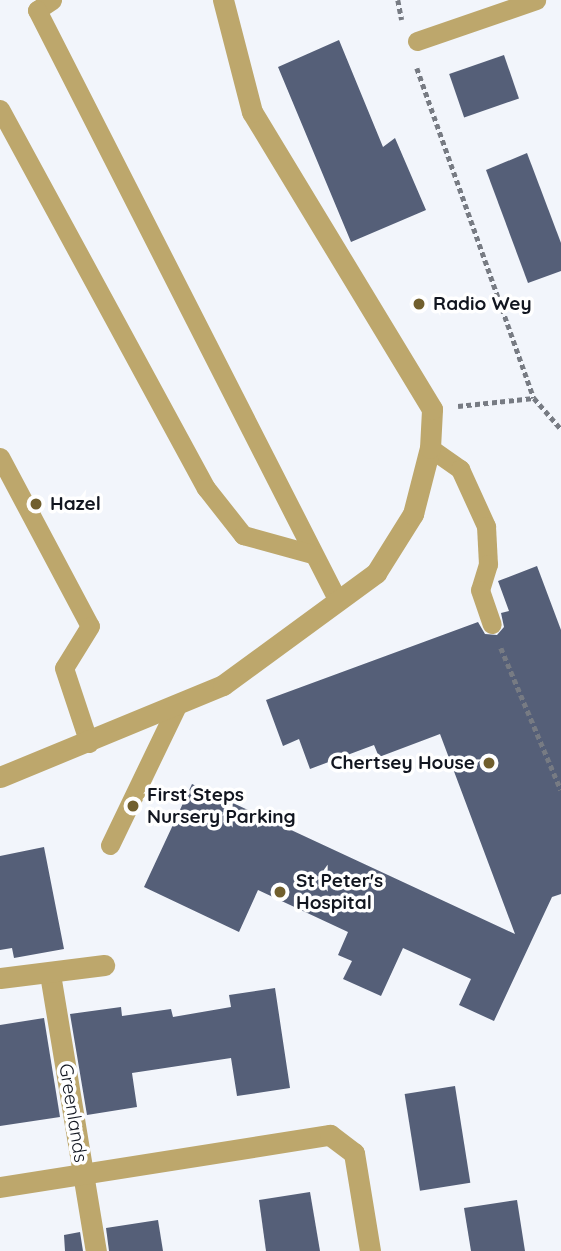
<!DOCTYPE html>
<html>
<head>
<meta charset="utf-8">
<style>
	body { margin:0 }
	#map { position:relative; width:561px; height:1251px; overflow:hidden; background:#f2f5fb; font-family:Quicksand,sans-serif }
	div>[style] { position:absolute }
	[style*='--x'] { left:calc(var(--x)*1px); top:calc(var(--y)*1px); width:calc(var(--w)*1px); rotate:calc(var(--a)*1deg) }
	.building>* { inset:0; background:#555f78; transform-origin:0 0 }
	.path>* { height:4.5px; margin-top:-2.25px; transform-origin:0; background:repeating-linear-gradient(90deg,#777b83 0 5px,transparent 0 8.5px) }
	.service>* { height:19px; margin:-9.5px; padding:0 9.5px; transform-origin:9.5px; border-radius:9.5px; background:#bda76c }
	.minor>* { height:21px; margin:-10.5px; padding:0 10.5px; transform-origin:10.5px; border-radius:10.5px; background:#bda76c }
	.dots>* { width:19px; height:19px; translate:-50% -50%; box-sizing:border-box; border:4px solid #fff; border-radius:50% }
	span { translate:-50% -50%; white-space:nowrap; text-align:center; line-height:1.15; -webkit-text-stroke:7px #fff; paint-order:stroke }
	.poi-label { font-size:19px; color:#121620; font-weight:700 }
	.left { translate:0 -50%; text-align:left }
	.right { translate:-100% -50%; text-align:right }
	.street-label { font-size:19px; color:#121620 }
</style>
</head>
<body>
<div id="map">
	<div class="building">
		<div style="clip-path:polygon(339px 40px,383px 147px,395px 138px,426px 210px,351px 242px,278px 67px)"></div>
		<div style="left:504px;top:55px;width:46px;height:58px;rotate:71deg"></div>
		<div style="clip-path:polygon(527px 153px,561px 243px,561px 271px,528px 283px,486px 170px)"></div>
		<div style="clip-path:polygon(537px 566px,561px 630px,561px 894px,552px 897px,494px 1021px,459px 1005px,471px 979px,403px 948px,381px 996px,343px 979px,352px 961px,338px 955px,348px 932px,258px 890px,239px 932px,144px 887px,192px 784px,515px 934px,440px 734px,379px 757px,374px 745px,310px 769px,299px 739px,283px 746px,266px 700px,478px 622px,485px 634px,497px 635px,504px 627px,501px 613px,509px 611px,498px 581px)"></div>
		<div style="clip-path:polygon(44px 847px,64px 949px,14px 958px,12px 948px,0 950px,0 856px)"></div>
		<div style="clip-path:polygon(275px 988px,290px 1088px,237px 1096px,231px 1058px,132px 1073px,137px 1107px,87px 1115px,70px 1014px,121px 1007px,122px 1016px,171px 1009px,173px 1017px,231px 1007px,229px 995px)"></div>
		<div style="clip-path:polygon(44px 1018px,60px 1117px,0 1126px,0 1025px)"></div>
		<div style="left:455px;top:1086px;width:98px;height:51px;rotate:81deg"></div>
		<div style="clip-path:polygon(310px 1192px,320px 1251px,266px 1251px,259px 1200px)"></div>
		<div style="clip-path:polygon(517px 1200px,525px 1251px,471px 1251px,464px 1208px)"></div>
		<div style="clip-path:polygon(158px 1220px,163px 1251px,109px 1251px,106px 1228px)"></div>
		<div style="clip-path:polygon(80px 1232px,83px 1251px,65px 1251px,64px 1235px)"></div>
	</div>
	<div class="path">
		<div style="--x:398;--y:0;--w:20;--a:79"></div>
		<div style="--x:417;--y:68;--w:350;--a:70.5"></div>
		<div style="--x:534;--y:398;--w:41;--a:48.9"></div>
		<div style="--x:458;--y:406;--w:76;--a:-6"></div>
		<div style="--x:501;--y:648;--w:154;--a:67.1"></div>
	</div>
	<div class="service">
		<div style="--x:52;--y:0;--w:18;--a:146"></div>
		<div style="--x:37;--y:10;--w:661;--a:63.01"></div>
		<div style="--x:417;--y:41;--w:126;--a:-19"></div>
		<div style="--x:0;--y:109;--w:431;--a:61.5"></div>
		<div style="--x:206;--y:488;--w:60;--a:51.8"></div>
		<div style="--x:243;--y:535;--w:72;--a:15.4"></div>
		<div style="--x:430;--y:448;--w:37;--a:35"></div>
		<div style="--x:460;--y:469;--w:63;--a:65.5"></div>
		<div style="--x:486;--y:526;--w:38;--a:87"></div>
		<div style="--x:488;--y:564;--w:27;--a:107"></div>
		<div style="--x:480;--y:590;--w:36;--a:71"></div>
		<div style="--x:0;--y:457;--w:191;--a:62"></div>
		<div style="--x:90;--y:626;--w:49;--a:121.8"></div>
		<div style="--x:64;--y:668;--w:79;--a:71.6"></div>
		<div style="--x:110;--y:845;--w:152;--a:-64.3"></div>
	</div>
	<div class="minor">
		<div style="--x:0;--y:777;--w:241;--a:-22.4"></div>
		<div style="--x:223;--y:685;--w:190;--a:-36.2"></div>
		<div style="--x:376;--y:573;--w:70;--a:-57.9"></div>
		<div style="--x:413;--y:514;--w:68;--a:-75.6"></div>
		<div style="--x:430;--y:448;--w:39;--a:-87"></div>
		<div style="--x:432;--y:409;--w:347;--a:-121.2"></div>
		<div style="--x:252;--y:112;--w:116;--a:-104.5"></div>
		<div style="--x:50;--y:974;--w:281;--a:80.6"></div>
		<div style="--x:0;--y:978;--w:105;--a:-7.1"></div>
		<div style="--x:0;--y:1187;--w:334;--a:-9"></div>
		<div style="--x:330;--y:1135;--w:30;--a:37"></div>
		<div style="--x:354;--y:1153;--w:99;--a:80.7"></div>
	</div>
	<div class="dots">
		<div style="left:419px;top:304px;background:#715f2d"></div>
		<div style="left:36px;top:504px;background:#715f2d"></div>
		<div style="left:489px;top:763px;background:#715f2d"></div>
		<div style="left:133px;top:806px;background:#715f2d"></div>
		<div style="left:280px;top:892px;background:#715f2d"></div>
	</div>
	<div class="poi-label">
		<span class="left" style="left:433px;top:304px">Radio Wey</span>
		<span class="left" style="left:50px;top:504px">Hazel</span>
		<span class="right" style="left:475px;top:763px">Chertsey House</span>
		<span class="left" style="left:147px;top:806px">First Steps<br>Nursery Parking</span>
		<span class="left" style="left:296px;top:892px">St Peter's<br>Hospital</span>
	</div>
	<div class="street-label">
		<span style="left:73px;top:1113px;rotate:81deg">Greenlands</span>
	</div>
</div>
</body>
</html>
